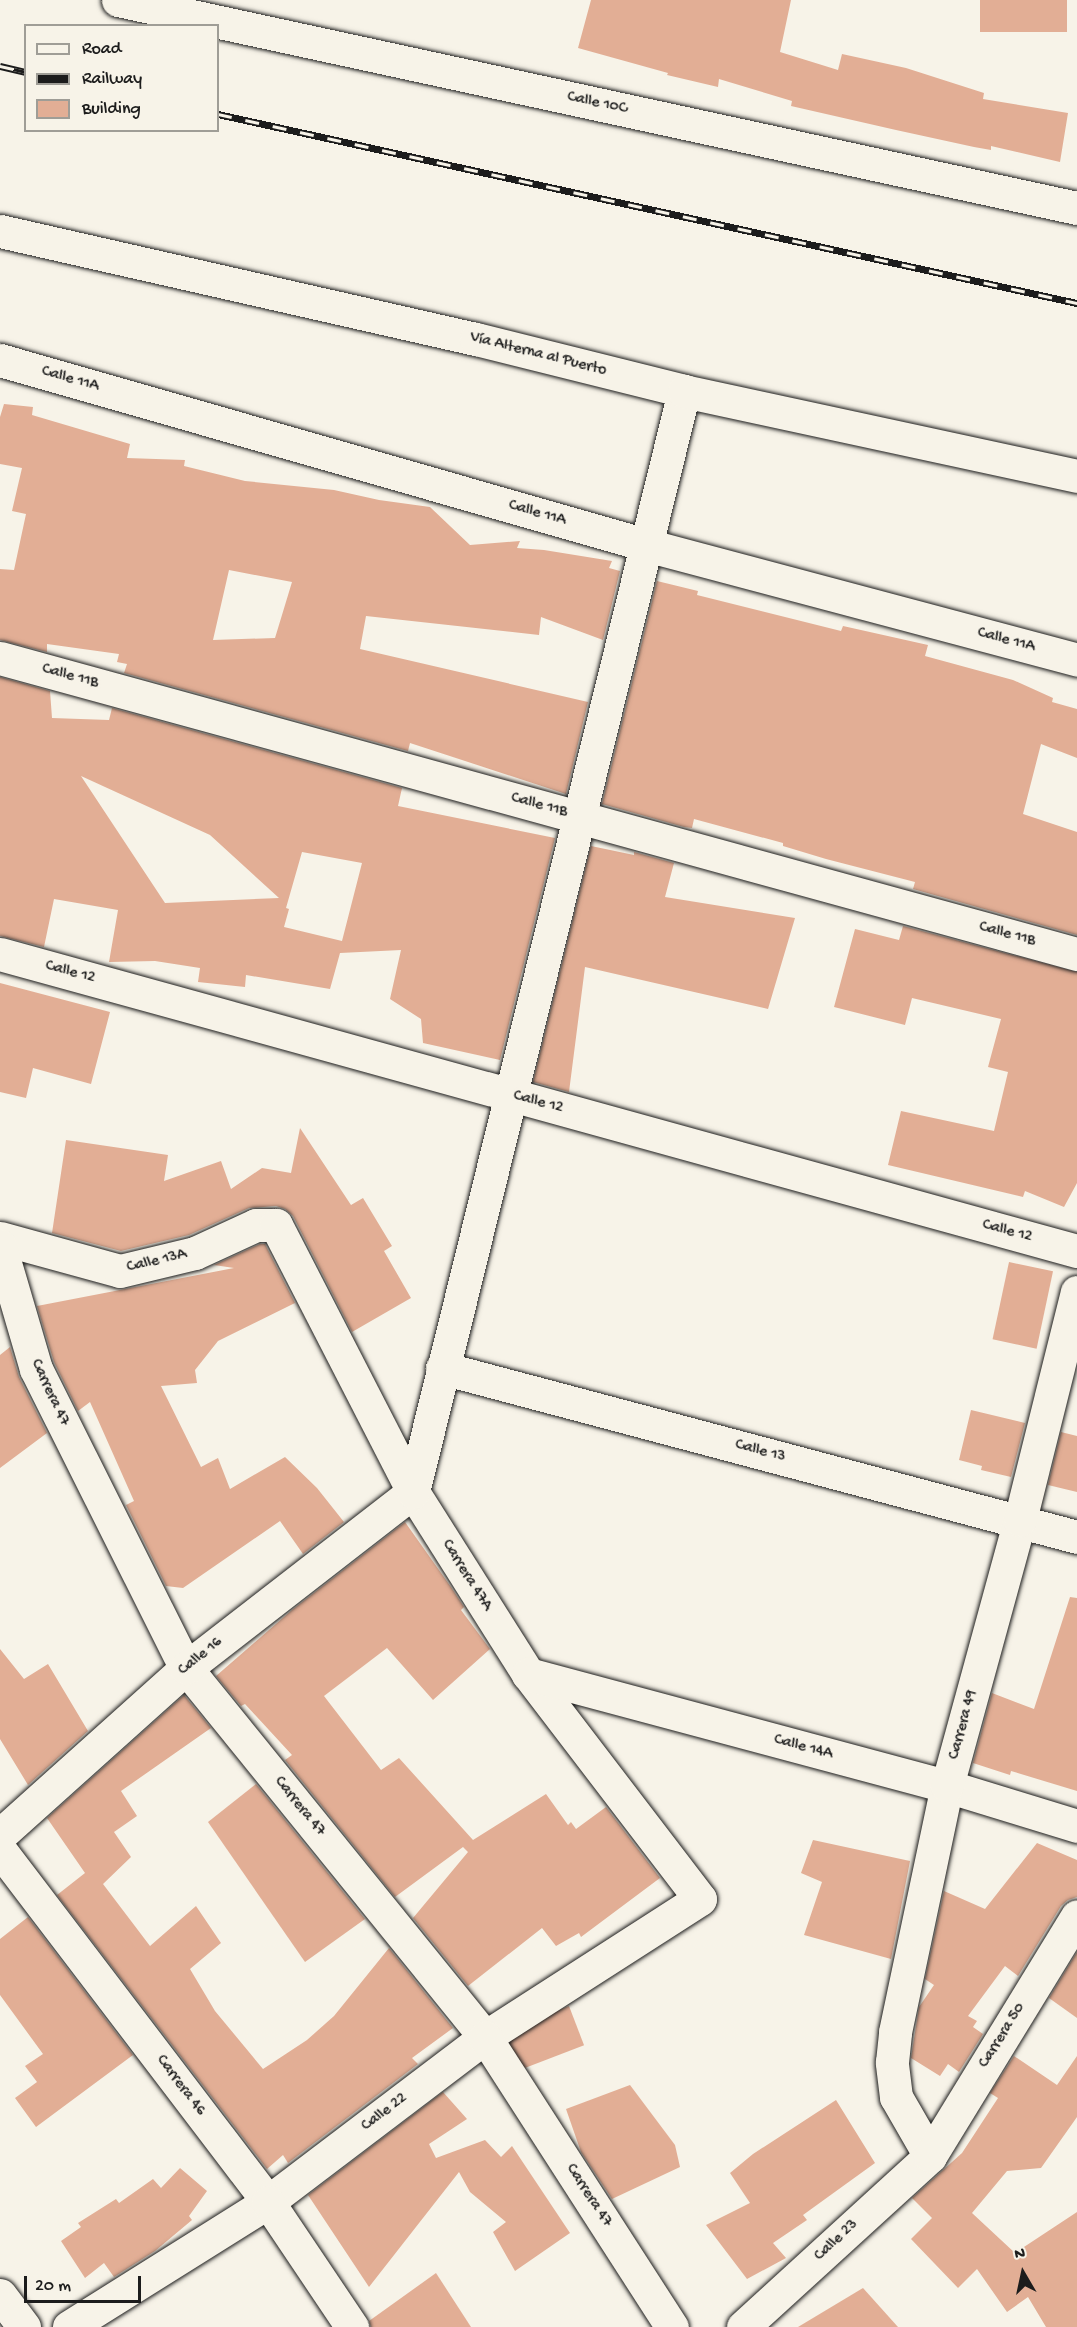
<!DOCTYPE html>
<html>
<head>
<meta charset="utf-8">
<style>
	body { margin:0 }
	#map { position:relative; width:1077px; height:2327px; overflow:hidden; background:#f7f3e8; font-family:"Gochi Hand",sans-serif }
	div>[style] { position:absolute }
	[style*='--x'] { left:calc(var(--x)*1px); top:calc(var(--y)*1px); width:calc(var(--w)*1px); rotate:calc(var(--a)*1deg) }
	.building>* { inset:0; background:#e2ae95; transform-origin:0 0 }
	.roads { filter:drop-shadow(0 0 2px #1c1c1c) drop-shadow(0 0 2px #1c1c1c) }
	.street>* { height:33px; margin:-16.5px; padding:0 16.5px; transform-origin:16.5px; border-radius:16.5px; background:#f7f3e8 }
	.primary>* { height:33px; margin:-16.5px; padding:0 16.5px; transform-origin:16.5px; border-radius:16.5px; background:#f7f3e8 }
	.rail>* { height:7px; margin-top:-3.5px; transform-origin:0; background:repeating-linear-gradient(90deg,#f7f3e8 0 14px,#1c1c1c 0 28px); box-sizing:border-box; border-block:2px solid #1c1c1c }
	span { translate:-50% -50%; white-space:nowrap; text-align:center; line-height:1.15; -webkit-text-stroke:5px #f7f3e8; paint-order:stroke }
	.street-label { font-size:16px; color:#1c1c1c }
	.legend { position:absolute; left:24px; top:24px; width:195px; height:108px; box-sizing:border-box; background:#f7f3e8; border:2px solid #9f9d96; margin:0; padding:8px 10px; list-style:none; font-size:18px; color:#1c1c1c }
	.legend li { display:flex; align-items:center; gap:12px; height:30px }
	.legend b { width:30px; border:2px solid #9f9d96 }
	.north { position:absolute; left:993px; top:2243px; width:60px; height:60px; -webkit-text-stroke:4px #f7f3e8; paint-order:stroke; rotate:351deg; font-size:16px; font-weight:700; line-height:24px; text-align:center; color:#1c1c1c }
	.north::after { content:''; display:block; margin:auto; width:21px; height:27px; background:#1c1c1c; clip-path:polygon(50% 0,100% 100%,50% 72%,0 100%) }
	.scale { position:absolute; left:24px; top:2276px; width:117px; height:27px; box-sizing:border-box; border:3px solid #1c1c1c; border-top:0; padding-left:8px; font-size:18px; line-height:21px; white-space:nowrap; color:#1c1c1c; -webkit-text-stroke:4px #f7f3e8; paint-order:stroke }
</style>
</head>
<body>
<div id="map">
	<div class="building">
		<div style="clip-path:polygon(591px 0,791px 0,780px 52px,838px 70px,842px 54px,906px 68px,984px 93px,983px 99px,1068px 113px,1060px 162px,991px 146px,991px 150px,974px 147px,896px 130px,791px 106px,792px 101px,719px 79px,718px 87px,667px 75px,668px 73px,578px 48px)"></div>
		<div style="left:980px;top:0;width:87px;height:32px"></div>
		<div style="clip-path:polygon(evenodd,4px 404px,33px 407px,32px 415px,130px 444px,127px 458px,185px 460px,184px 466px,245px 481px,334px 490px,379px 500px,430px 507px,470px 545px,520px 541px,517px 548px,544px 550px,612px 561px,609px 568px,620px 571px,603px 640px,541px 617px,539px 635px,366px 616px,360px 649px,588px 702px,566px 794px,410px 743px,408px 751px,124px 673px,127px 664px,117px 662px,119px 654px,47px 644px,47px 652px,0 640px,0 569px,14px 570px,26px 514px,12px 511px,22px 468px,0 464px,0 417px,4px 404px,229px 570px,292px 582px,275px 638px,213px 640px,229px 570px)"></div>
		<div style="clip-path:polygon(657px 581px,698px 591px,697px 595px,841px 631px,843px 626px,928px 645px,925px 656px,1013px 680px,1053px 698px,1052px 702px,1077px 709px,1077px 758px,1041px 744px,1023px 814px,1077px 832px,1077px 935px,913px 889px,915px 882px,826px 859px,783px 846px,783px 843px,694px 819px,692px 828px,684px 827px,602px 804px)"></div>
		<div style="clip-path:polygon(evenodd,0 677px,50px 691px,52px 718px,109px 720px,112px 708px,402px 788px,398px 806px,555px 838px,500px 1060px,423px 1043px,421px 1019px,390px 999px,401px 950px,340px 953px,330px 989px,246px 975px,245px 987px,198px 982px,200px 968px,155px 961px,109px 962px,118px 910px,54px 899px,44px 947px,0 936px,0 677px,81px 776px,210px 835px,279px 898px,165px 903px,81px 776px,0 677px,302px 852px,362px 863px,342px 941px,284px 927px,289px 909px,286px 908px,302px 852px)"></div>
		<div style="clip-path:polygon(591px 846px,634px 855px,634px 852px,674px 863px,665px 897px,795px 918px,768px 1009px,585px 967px,569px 1092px,533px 1082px)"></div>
		<div style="clip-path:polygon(903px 926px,1077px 972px,1077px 1183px,1064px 1207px,1025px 1191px,1023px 1197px,888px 1165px,901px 1111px,994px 1131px,1008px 1072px,988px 1067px,1001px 1019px,912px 998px,905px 1025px,834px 1007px,855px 929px,899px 940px)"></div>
		<div style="clip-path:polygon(0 983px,110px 1012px,91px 1084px,33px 1068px,26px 1098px,0 1092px)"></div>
		<div style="clip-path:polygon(300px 1128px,351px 1205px,363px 1198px,392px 1246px,384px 1251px,411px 1298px,352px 1332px,293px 1216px,285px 1209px,276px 1206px,249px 1208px,189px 1235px,121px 1251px,52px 1233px,66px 1140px,168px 1155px,164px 1181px,221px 1161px,231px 1189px,262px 1168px,291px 1173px)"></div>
		<div style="clip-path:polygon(260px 1244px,265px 1244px,295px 1303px,218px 1341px,195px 1370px,197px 1383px,161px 1386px,201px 1467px,218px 1458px,230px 1489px,285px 1457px,317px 1488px,344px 1522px,303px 1554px,280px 1521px,183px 1588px,166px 1586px,126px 1505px,134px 1501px,90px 1402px,78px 1411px,54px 1362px,37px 1306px,234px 1268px,214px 1265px)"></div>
		<div style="left:1009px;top:1262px;width:45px;height:79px;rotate:12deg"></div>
		<div style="clip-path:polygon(10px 1347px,19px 1377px,47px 1433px,0 1468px,0 1355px)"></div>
		<div style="clip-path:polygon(971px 1410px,1025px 1423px,1011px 1477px,981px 1470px,982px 1466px,959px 1460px)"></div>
		<div style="clip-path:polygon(1061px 1432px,1077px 1436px,1077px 1492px,1048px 1485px)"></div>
		<div style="clip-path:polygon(405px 1522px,451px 1587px,464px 1607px,461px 1610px,490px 1649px,433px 1700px,387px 1648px,324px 1696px,381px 1770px,399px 1758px,473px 1840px,546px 1794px,568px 1825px,571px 1822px,576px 1829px,606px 1807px,660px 1878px,581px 1937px,579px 1933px,556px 1946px,542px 1928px,468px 1986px,413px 1918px,468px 1852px,463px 1847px,395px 1897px,285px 1760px,292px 1755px,245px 1704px,241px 1706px,216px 1676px,292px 1610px)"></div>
		<div style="clip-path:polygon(1070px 1597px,1077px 1598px,1077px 1791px,1011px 1771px,1010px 1775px,973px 1763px,992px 1693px,1034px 1709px)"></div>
		<div style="clip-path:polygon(0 1649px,24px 1679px,48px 1664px,88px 1731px,28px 1785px,0 1739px)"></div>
		<div style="clip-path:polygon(184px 1695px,211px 1728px,121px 1791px,137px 1816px,114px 1832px,131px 1857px,103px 1884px,150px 1946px,196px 1906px,221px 1943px,190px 1969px,215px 2011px,263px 2069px,307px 2040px,334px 2016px,389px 1948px,453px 2028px,412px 2058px,418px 2064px,288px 2163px,283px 2155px,267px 2169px,57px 1895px,85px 1873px,47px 1818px)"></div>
		<div style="clip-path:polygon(256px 1784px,365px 1919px,305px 1962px,208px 1822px)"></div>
		<div style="clip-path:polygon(813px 1840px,910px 1861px,891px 1959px,804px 1935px,822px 1882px,801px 1873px)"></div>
		<div style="clip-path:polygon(1037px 1843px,1077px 1860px,1077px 1897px,1068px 1900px,1061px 1906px,1018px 1976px,1005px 1966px,968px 2016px,977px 2021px,973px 2027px,983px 2034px,959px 2072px,948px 2064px,940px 2076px,911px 2058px,919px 2007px,934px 1985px,925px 1979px,944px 1891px,985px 1909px)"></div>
		<div style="clip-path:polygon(28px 1917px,133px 2055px,36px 2127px,15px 2098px,37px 2082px,25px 2066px,43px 2054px,0 1995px,0 1939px)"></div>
		<div style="clip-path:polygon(1077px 1952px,1077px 2018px,1049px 1998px)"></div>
		<div style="left:569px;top:2006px;width:42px;height:69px;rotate:69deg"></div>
		<div style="clip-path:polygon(1014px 2056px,1057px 2085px,1077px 2056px,1077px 2117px,1041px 2168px,1007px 2171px,972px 2213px,1015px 2253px,1077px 2212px,1077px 2327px,1046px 2327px,1028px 2297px,1007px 2312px,977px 2269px,958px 2288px,911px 2239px,932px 2218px,912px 2198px,962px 2153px,998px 2098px,990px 2093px)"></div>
		<div style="clip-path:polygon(630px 2085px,675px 2145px,680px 2167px,612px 2199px,581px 2152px,566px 2109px)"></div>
		<div style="clip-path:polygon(443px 2092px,467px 2119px,429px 2144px,436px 2158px,485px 2140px,501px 2157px,512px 2146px,570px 2233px,515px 2271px,493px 2232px,506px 2222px,470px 2192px,459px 2172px,369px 2287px,308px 2195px)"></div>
		<div style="clip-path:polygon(836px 2100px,875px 2163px,803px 2215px,807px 2220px,773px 2243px,786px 2258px,747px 2279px,706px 2225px,750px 2203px,730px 2173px,753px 2154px)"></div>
		<div style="clip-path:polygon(180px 2168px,207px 2191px,189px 2216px,192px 2220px,155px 2251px,114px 2277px,104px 2263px,85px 2278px,61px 2241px,81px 2227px,78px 2223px,116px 2199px,119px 2203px,153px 2179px,161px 2188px)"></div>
		<div style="clip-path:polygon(436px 2273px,471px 2327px,371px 2327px,369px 2321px)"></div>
		<div style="clip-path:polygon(863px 2288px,898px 2327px,798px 2327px)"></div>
	</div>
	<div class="roads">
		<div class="street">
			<div style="--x:118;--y:0;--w:981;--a:12.24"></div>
			<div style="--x:0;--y:360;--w:672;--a:15.98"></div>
			<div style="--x:646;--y:545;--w:446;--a:14.9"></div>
			<div style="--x:0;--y:658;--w:1117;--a:15.37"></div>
			<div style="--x:0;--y:954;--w:1117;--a:15.42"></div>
			<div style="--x:0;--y:1238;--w:124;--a:15.4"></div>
			<div style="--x:120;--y:1271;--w:77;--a:-13.5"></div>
			<div style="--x:195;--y:1253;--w:67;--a:-24.7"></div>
			<div style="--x:256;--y:1225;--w:20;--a:0"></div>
			<div style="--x:276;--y:1225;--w:300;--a:62.8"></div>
			<div style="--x:413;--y:1492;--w:215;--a:57.7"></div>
			<div style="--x:528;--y:1674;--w:283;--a:52.6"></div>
			<div style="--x:700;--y:1899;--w:255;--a:147.3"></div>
			<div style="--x:485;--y:2037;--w:273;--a:142.8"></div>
			<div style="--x:268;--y:2202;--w:235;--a:147.9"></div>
			<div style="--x:0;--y:1246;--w:128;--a:73.7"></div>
			<div style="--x:36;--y:1369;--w:335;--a:63.4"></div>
			<div style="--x:186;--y:1668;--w:475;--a:51"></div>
			<div style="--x:485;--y:2037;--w:345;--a:57.2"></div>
			<div style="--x:442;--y:1368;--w:657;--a:14.9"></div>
			<div style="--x:528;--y:1674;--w:434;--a:15"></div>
			<div style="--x:947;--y:1786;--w:136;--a:17.1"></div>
			<div style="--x:0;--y:1835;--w:250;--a:-41.9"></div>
			<div style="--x:186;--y:1668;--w:287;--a:-37.8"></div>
			<div style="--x:413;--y:1492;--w:1134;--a:-76.17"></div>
			<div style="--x:0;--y:1850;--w:442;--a:52.7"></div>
			<div style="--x:268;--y:2202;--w:151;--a:56.1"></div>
			<div style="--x:930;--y:2156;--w:68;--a:-120"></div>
			<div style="--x:896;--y:2097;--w:35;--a:-97"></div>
			<div style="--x:892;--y:2062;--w:30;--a:-84"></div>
			<div style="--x:895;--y:2032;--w:251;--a:-78.1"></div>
			<div style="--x:947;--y:1786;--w:276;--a:-74.7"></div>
			<div style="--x:1020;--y:1520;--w:235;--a:-76"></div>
			<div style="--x:0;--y:2295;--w:40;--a:53"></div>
			<div style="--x:743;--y:2327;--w:253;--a:-42.4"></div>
			<div style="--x:930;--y:2156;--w:281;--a:-58.5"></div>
		</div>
		<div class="primary">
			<div style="--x:0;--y:231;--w:488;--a:12.8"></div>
			<div style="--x:476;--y:339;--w:214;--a:14"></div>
			<div style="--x:684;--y:391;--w:402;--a:12.2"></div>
		</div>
	</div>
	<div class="rail">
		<div style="--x:0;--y:66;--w:27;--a:13"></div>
		<div style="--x:218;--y:114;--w:880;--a:12.41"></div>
	</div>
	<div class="street-label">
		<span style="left:597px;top:104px;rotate:12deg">Calle 10C</span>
		<span style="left:538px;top:355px;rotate:14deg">Vía Alterna al Puerto</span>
		<span style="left:70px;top:380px;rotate:16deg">Calle 11A</span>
		<span style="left:537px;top:514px;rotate:16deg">Calle 11A</span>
		<span style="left:1006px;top:641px;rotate:15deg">Calle 11A</span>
		<span style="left:70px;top:677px;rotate:15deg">Calle 11B</span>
		<span style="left:539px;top:806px;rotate:15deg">Calle 11B</span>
		<span style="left:1007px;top:935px;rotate:15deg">Calle 11B</span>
		<span style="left:70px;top:973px;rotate:15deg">Calle 12</span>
		<span style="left:538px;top:1103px;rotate:15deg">Calle 12</span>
		<span style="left:1007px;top:1232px;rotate:15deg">Calle 12</span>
		<span style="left:157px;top:1262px;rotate:-13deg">Calle 13A</span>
		<span style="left:49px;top:1393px;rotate:65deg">Carrera 47</span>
		<span style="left:760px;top:1452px;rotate:15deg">Calle 13</span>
		<span style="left:466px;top:1576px;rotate:58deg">Carrera 47A</span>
		<span style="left:201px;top:1657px;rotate:-39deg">Calle 16</span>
		<span style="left:964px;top:1725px;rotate:-75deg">Carrera 49</span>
		<span style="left:803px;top:1748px;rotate:15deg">Calle 14A</span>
		<span style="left:299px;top:1807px;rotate:51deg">Carrera 47</span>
		<span style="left:1003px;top:2036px;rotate:-58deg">Carrera 50</span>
		<span style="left:180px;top:2086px;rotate:53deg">Carrera 46</span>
		<span style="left:385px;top:2113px;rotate:-37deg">Calle 22</span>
		<span style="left:588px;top:2196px;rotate:57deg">Carrera 47</span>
		<span style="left:837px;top:2241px;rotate:-43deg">Calle 23</span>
	</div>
	<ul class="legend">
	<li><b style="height:8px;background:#f7f3e8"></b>Road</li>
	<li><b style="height:8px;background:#1c1c1c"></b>Railway</li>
	<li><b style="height:16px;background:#e2ae95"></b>Building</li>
	</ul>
	<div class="north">N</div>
	<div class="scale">20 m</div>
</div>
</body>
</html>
